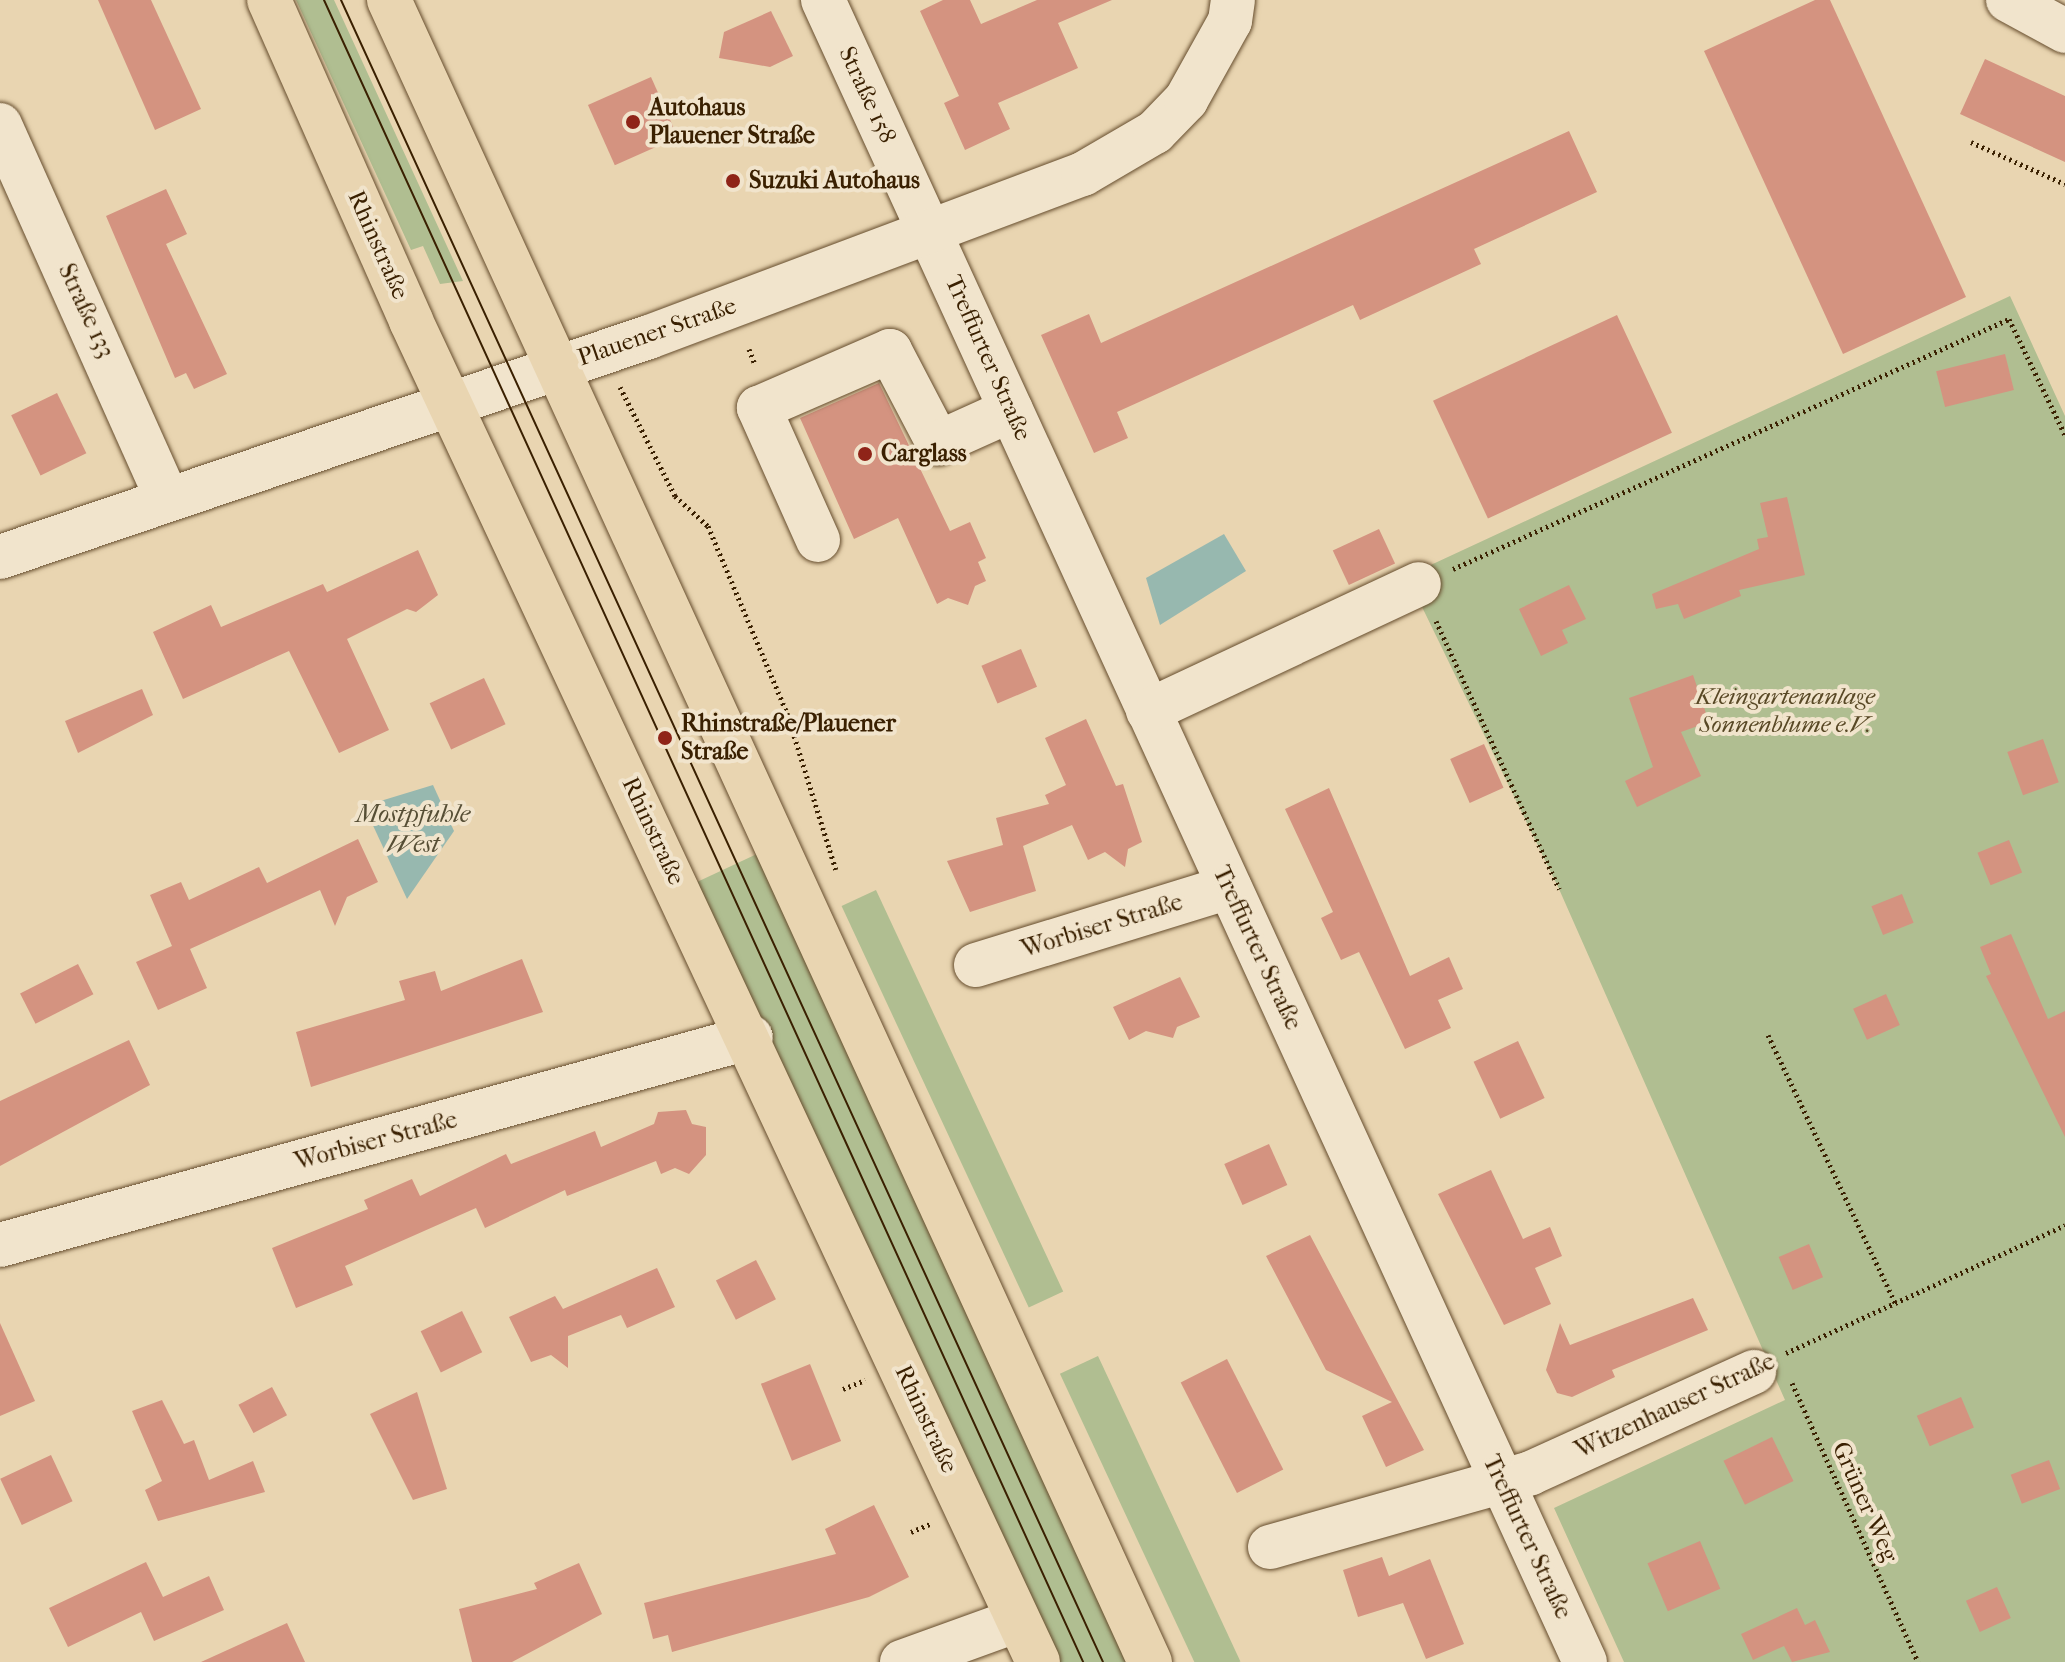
<!DOCTYPE html>
<html>
<head>
<meta charset="utf-8">
<style>
	body { margin:0 }
	#map { position:relative; width:2065px; height:1662px; overflow:hidden; background:#e9d5b1; font-family:"IM FELL French Canon",serif }
	div>[style] { position:absolute }
	[style*='--x'] { left:calc(var(--x)*1px); top:calc(var(--y)*1px); width:calc(var(--w)*1px); rotate:calc(var(--a)*1deg) }
	.green>* { inset:0; background:#b0be91; transform-origin:0 0 }
	.water>* { inset:0; background:#97b8af }
	.building>* { inset:0; background:#d49380; transform-origin:0 0 }
	.path>* { height:5px; margin-top:-2.5px; transform-origin:0; background:repeating-linear-gradient(90deg,#3a2001 0 2px,transparent 0 6px) }
	.roads { filter:drop-shadow(0 0 2px #664d2d) drop-shadow(0 0 2px #664d2d) }
	.minor>* { height:44px; margin:-22px; padding:0 22px; transform-origin:22px; border-radius:22px; background:#f1e4cc }
	.major>* { height:44px; margin:-22px; padding:0 22px; transform-origin:22px; border-radius:22px; background:#e9d5b1 }
	.tram>* { height:2px; margin:-1px; padding:0 1px; transform-origin:1px; border-radius:1px; background:#3a2001 }
	.dots>* { width:22px; height:22px; translate:-50% -50%; box-sizing:border-box; border:4px solid #f1e4cc; border-radius:50% }
	span { translate:-50% -50%; white-space:nowrap; text-align:center; line-height:1.15; -webkit-text-stroke:8px #f1e4cc; paint-order:stroke }
	.street-label { font-size:24px; color:#3a2001 }
	.poi-label { font-size:24px; color:#3a2001; font-weight:700 }
	.left { translate:0 -50%; text-align:left }
	.park-label { font-size:24px; color:#584825; font-style:italic }
	.water-label { font-size:26px; color:#564e35; font-style:italic }
</style>
</head>
<body>
<div id="map">
	<div class="green">
		<div style="clip-path:polygon(296px 0,334px 0,463px 281px,440px 284px,423px 246px,411px 250px)"></div>
		<div style="clip-path:polygon(2010px 296px,2065px 416px,2065px 1662px,1624px 1662px,1554px 1508px,1785px 1400px,1559px 889px,1407px 576px)"></div>
		<div style="left:759px;top:853px;width:890px;height:69px;rotate:65deg"></div>
		<div style="left:876px;top:890px;width:443px;height:38px;rotate:65deg"></div>
		<div style="left:1098px;top:1356px;width:337px;height:42px;rotate:65deg"></div>
	</div>
	<div class="water">
		<div style="clip-path:polygon(1224px 534px,1246px 571px,1160px 625px,1146px 578px)"></div>
		<div style="clip-path:polygon(433px 785px,454px 831px,407px 899px,364px 806px)"></div>
	</div>
	<div class="building">
		<div style="clip-path:polygon(98px 0,151px 0,201px 109px,155px 130px)"></div>
		<div style="clip-path:polygon(943px 0,970px 0,981px 24px,1037px 0,1112px 0,1058px 23px,1078px 68px,998px 103px,1010px 129px,965px 150px,944px 103px,959px 96px,920px 11px)"></div>
		<div style="clip-path:polygon(1815px 0,1830px 0,1966px 297px,1843px 354px,1704px 51px)"></div>
		<div style="clip-path:polygon(771px 11px,793px 56px,770px 67px,719px 58px,724px 32px)"></div>
		<div style="clip-path:polygon(1985px 59px,2065px 96px,2065px 162px,1960px 114px)"></div>
		<div style="left:651px;top:77px;width:66px;height:69px;rotate:66deg"></div>
		<div style="clip-path:polygon(1569px 131px,1597px 192px,1474px 249px,1481px 264px,1360px 320px,1353px 305px,1117px 412px,1128px 438px,1094px 453px,1041px 335px,1089px 314px,1101px 343px)"></div>
		<div style="clip-path:polygon(166px 189px,187px 234px,166px 244px,227px 374px,194px 389px,186px 373px,175px 378px,106px 216px)"></div>
		<div style="left:1617px;top:315px;width:130px;height:203px;rotate:65deg"></div>
		<div style="left:2005px;top:354px;width:37px;height:71px;rotate:76deg"></div>
		<div style="clip-path:polygon(879px 383px,950px 531px,970px 522px,986px 558px,978px 562px,986px 581px,975px 586px,968px 605px,948px 598px,937px 604px,898px 518px,854px 539px,800px 418px)"></div>
		<div style="left:57px;top:393px;width:67px;height:51px;rotate:64deg"></div>
		<div style="clip-path:polygon(1787px 497px,1805px 575px,1739px 590px,1741px 596px,1684px 619px,1678px 604px,1656px 609px,1652px 594px,1759px 549px,1757px 539px,1768px 537px,1760px 503px)"></div>
		<div style="left:1379px;top:529px;width:38px;height:51px;rotate:65deg"></div>
		<div style="clip-path:polygon(418px 550px,438px 595px,416px 612px,407px 609px,347px 639px,389px 730px,339px 753px,289px 651px,183px 699px,153px 632px,211px 605px,221px 627px,323px 584px,327px 592px)"></div>
		<div style="clip-path:polygon(1569px 585px,1586px 619px,1562px 630px,1568px 643px,1541px 656px,1519px 609px)"></div>
		<div style="left:1021px;top:649px;width:41px;height:43px;rotate:67deg"></div>
		<div style="clip-path:polygon(1693px 675px,1709px 722px,1681px 732px,1701px 776px,1637px 807px,1625px 781px,1653px 767px,1629px 698px)"></div>
		<div style="left:484px;top:678px;width:51px;height:60px;rotate:65deg"></div>
		<div style="clip-path:polygon(142px 689px,153px 715px,78px 753px,65px 721px)"></div>
		<div style="clip-path:polygon(1086px 719px,1116px 786px,1123px 784px,1142px 842px,1128px 849px,1125px 867px,1105px 852px,1088px 860px,1072px 825px,1023px 846px,1036px 891px,970px 912px,947px 861px,1003px 845px,996px 818px,1049px 804px,1045px 795px,1066px 785px,1045px 738px)"></div>
		<div style="left:2043px;top:739px;width:46px;height:38px;rotate:70deg"></div>
		<div style="left:1484px;top:744px;width:48px;height:37px;rotate:66deg"></div>
		<div style="clip-path:polygon(1329px 788px,1410px 976px,1449px 957px,1463px 989px,1438px 1000px,1451px 1028px,1405px 1049px,1359px 952px,1341px 960px,1321px 918px,1333px 912px,1285px 809px)"></div>
		<div style="clip-path:polygon(358px 839px,378px 882px,347px 897px,335px 926px,320px 890px,190px 949px,207px 988px,158px 1010px,136px 962px,172px 946px,150px 895px,181px 882px,189px 900px,259px 867px,267px 883px)"></div>
		<div style="left:2009px;top:840px;width:35px;height:34px;rotate:68deg"></div>
		<div style="left:1902px;top:894px;width:31px;height:33px;rotate:68deg"></div>
		<div style="clip-path:polygon(2011px 934px,2048px 1019px,2065px 1011px,2065px 1137px,1986px 976px,1991px 974px,1980px 947px)"></div>
		<div style="clip-path:polygon(522px 959px,543px 1012px,311px 1087px,296px 1032px,405px 1000px,399px 981px,435px 971px,441px 991px)"></div>
		<div style="left:78px;top:964px;width:34px;height:65px;rotate:63deg"></div>
		<div style="clip-path:polygon(1180px 977px,1200px 1017px,1177px 1027px,1173px 1038px,1146px 1031px,1129px 1040px,1113px 1007px)"></div>
		<div style="left:1886px;top:994px;width:34px;height:36px;rotate:66deg"></div>
		<div style="clip-path:polygon(129px 1040px,150px 1085px,0 1166px,0 1101px)"></div>
		<div style="left:1518px;top:1041px;width:63px;height:49px;rotate:65deg"></div>
		<div style="clip-path:polygon(686px 1110px,692px 1124px,706px 1127px,706px 1155px,689px 1174px,675px 1168px,661px 1174px,656px 1161px,567px 1196px,565px 1190px,485px 1228px,476px 1208px,345px 1266px,353px 1285px,296px 1308px,272px 1248px,368px 1209px,364px 1200px,412px 1179px,420px 1196px,506px 1154px,511px 1164px,595px 1131px,601px 1147px,654px 1124px,658px 1112px)"></div>
		<div style="left:1269px;top:1144px;width:45px;height:49px;rotate:66deg"></div>
		<div style="clip-path:polygon(1491px 1170px,1523px 1239px,1550px 1227px,1562px 1256px,1535px 1268px,1551px 1304px,1504px 1325px,1438px 1194px)"></div>
		<div style="clip-path:polygon(1310px 1235px,1424px 1450px,1386px 1467px,1362px 1416px,1392px 1402px,1326px 1370px,1266px 1256px)"></div>
		<div style="left:1809px;top:1244px;width:36px;height:33px;rotate:67deg"></div>
		<div style="left:756px;top:1260px;width:44px;height:45px;rotate:63deg"></div>
		<div style="clip-path:polygon(657px 1268px,675px 1307px,627px 1328px,621px 1315px,568px 1336px,568px 1368px,551px 1355px,531px 1362px,509px 1317px,555px 1296px,563px 1309px)"></div>
		<div style="clip-path:polygon(1693px 1298px,1708px 1330px,1612px 1370px,1615px 1377px,1572px 1397px,1557px 1393px,1546px 1370px,1560px 1323px,1570px 1345px)"></div>
		<div style="left:462px;top:1311px;width:46px;height:46px;rotate:64deg"></div>
		<div style="clip-path:polygon(0 1323px,35px 1401px,0 1416px)"></div>
		<div style="left:1227px;top:1359px;width:124px;height:52px;rotate:63deg"></div>
		<div style="left:810px;top:1364px;width:83px;height:53px;rotate:68deg"></div>
		<div style="left:272px;top:1387px;width:32px;height:38px;rotate:62deg"></div>
		<div style="clip-path:polygon(417px 1392px,447px 1489px,413px 1500px,370px 1414px)"></div>
		<div style="left:1961px;top:1397px;width:33px;height:48px;rotate:67deg"></div>
		<div style="clip-path:polygon(162px 1400px,184px 1444px,194px 1440px,209px 1480px,253px 1461px,265px 1492px,158px 1521px,145px 1490px,162px 1481px,132px 1411px)"></div>
		<div style="left:1772px;top:1437px;width:49px;height:54px;rotate:64deg"></div>
		<div style="left:51px;top:1455px;width:51px;height:56px;rotate:65deg"></div>
		<div style="left:2049px;top:1460px;width:31px;height:41px;rotate:69deg"></div>
		<div style="clip-path:polygon(874px 1505px,909px 1577px,869px 1597px,672px 1652px,668px 1635px,653px 1639px,644px 1603px,836px 1554px,825px 1529px)"></div>
		<div style="left:1700px;top:1541px;width:52px;height:57px;rotate:67deg"></div>
		<div style="clip-path:polygon(1382px 1557px,1389px 1576px,1430px 1559px,1464px 1644px,1426px 1659px,1403px 1603px,1358px 1617px,1343px 1570px)"></div>
		<div style="clip-path:polygon(146px 1562px,163px 1597px,209px 1576px,224px 1610px,154px 1641px,141px 1612px,68px 1647px,49px 1608px)"></div>
		<div style="clip-path:polygon(579px 1563px,602px 1614px,512px 1662px,472px 1662px,459px 1609px,537px 1589px,534px 1583px)"></div>
		<div style="left:1997px;top:1587px;width:34px;height:34px;rotate:66deg"></div>
		<div style="clip-path:polygon(1797px 1608px,1805px 1625px,1815px 1620px,1830px 1652px,1792px 1662px,1784px 1646px,1753px 1660px,1741px 1634px)"></div>
		<div style="clip-path:polygon(287px 1623px,305px 1662px,201px 1662px)"></div>
	</div>
	<div class="path">
		<div style="--x:1971;--y:142;--w:103;--a:24.1"></div>
		<div style="--x:749;--y:349;--w:17;--a:69"></div>
		<div style="--x:620;--y:387;--w:122;--a:63.2"></div>
		<div style="--x:675;--y:496;--w:45;--a:42.3"></div>
		<div style="--x:708;--y:526;--w:203;--a:67.1"></div>
		<div style="--x:787;--y:713;--w:164;--a:72.7"></div>
		<div style="--x:1453;--y:569;--w:610;--a:-24.21"></div>
		<div style="--x:2009;--y:319;--w:129;--a:64.2"></div>
		<div style="--x:1436;--y:621;--w:295;--a:65.3"></div>
		<div style="--x:1768;--y:1035;--w:297;--a:64.6"></div>
		<div style="--x:1786;--y:1353;--w:307;--a:-24.6"></div>
		<div style="--x:1792;--y:1383;--w:306;--a:65.7"></div>
		<div style="--x:843;--y:1389;--w:24;--a:-22"></div>
		<div style="--x:911;--y:1532;--w:23;--a:-23"></div>
	</div>
	<div class="roads">
		<div class="minor">
			<div style="--x:823;--y:0;--w:1828;--a:65.37"></div>
			<div style="--x:2008;--y:0;--w:65;--a:28.5"></div>
			<div style="--x:0;--y:125;--w:409;--a:65.9"></div>
			<div style="--x:818;--y:540;--w:145;--a:-114.1"></div>
			<div style="--x:759;--y:408;--w:143;--a:-23.5"></div>
			<div style="--x:890;--y:351;--w:104;--a:62.4"></div>
			<div style="--x:938;--y:443;--w:80;--a:-24.3"></div>
			<div style="--x:0;--y:557;--w:685;--a:-18.73"></div>
			<div style="--x:649;--y:337;--w:464;--a:-20.6"></div>
			<div style="--x:1083;--y:174;--w:83;--a:-30.3"></div>
			<div style="--x:1155;--y:132;--w:45;--a:-45.9"></div>
			<div style="--x:1186;--y:100;--w:90;--a:-60.9"></div>
			<div style="--x:1230;--y:21;--w:21;--a:-82"></div>
			<div style="--x:1148;--y:711;--w:299;--a:-25.1"></div>
			<div style="--x:976;--y:965;--w:265;--a:-17.1"></div>
			<div style="--x:0;--y:1245;--w:779;--a:-15.48"></div>
			<div style="--x:1270;--y:1547;--w:271;--a:-15.8"></div>
			<div style="--x:1531;--y:1473;--w:245;--a:-24.4"></div>
			<div style="--x:902;--y:1662;--w:123;--a:-19.9"></div>
		</div>
		<div class="major">
			<div style="--x:269;--y:0;--w:351;--a:66.1"></div>
			<div style="--x:411;--y:321;--w:1480;--a:64.94"></div>
			<div style="--x:389;--y:0;--w:1828;--a:65.4"></div>
		</div>
	</div>
	<div class="tram">
		<div style="--x:324;--y:0;--w:1827;--a:65.45"></div>
		<div style="--x:341;--y:0;--w:1828;--a:65.37"></div>
	</div>
	<div class="dots">
		<div style="left:633px;top:122px;background:#8f2418"></div>
		<div style="left:733px;top:181px;background:#8f2418"></div>
		<div style="left:865px;top:454px;background:#8f2418"></div>
		<div style="left:665px;top:738px;background:#8f2418"></div>
	</div>
	<div class="street-label">
		<span style="left:867px;top:95px;rotate:65deg">Straße 158</span>
		<span style="left:378px;top:245px;rotate:66deg">Rhinstraße</span>
		<span style="left:86px;top:311px;rotate:65deg">Straße 133</span>
		<span style="left:657px;top:332px;rotate:-19deg">Plauener Straße</span>
		<span style="left:988px;top:358px;rotate:66deg">Treffurter Straße</span>
		<span style="left:653px;top:831px;rotate:65deg">Rhinstraße</span>
		<span style="left:1102px;top:926px;rotate:-17deg">Worbiser Straße</span>
		<span style="left:1257px;top:948px;rotate:65deg">Treffurter Straße</span>
		<span style="left:376px;top:1141px;rotate:-15deg">Worbiser Straße</span>
		<span style="left:1675px;top:1406px;rotate:-25deg">Witzenhauser Straße</span>
		<span style="left:926px;top:1419px;rotate:65deg">Rhinstraße</span>
		<span style="left:1865px;top:1502px;rotate:66deg">Grüner Weg</span>
		<span style="left:1527px;top:1537px;rotate:65deg">Treffurter Straße</span>
	</div>
	<div class="poi-label">
		<span class="left" style="left:649px;top:122px">Autohaus<br>Plauener Straße</span>
		<span class="left" style="left:749px;top:181px">Suzuki Autohaus</span>
		<span class="left" style="left:881px;top:454px">Carglass</span>
		<span class="left" style="left:681px;top:738px">Rhinstraße/Plauener<br>Straße</span>
	</div>
	<div class="park-label">
		<span style="left:1785px;top:711px">Kleingartenanlage<br>Sonnenblume e.V.</span>
	</div>
	<div class="water-label">
		<span style="left:413px;top:829px">Mostpfuhle<br>West</span>
	</div>
</div>
</body>
</html>
